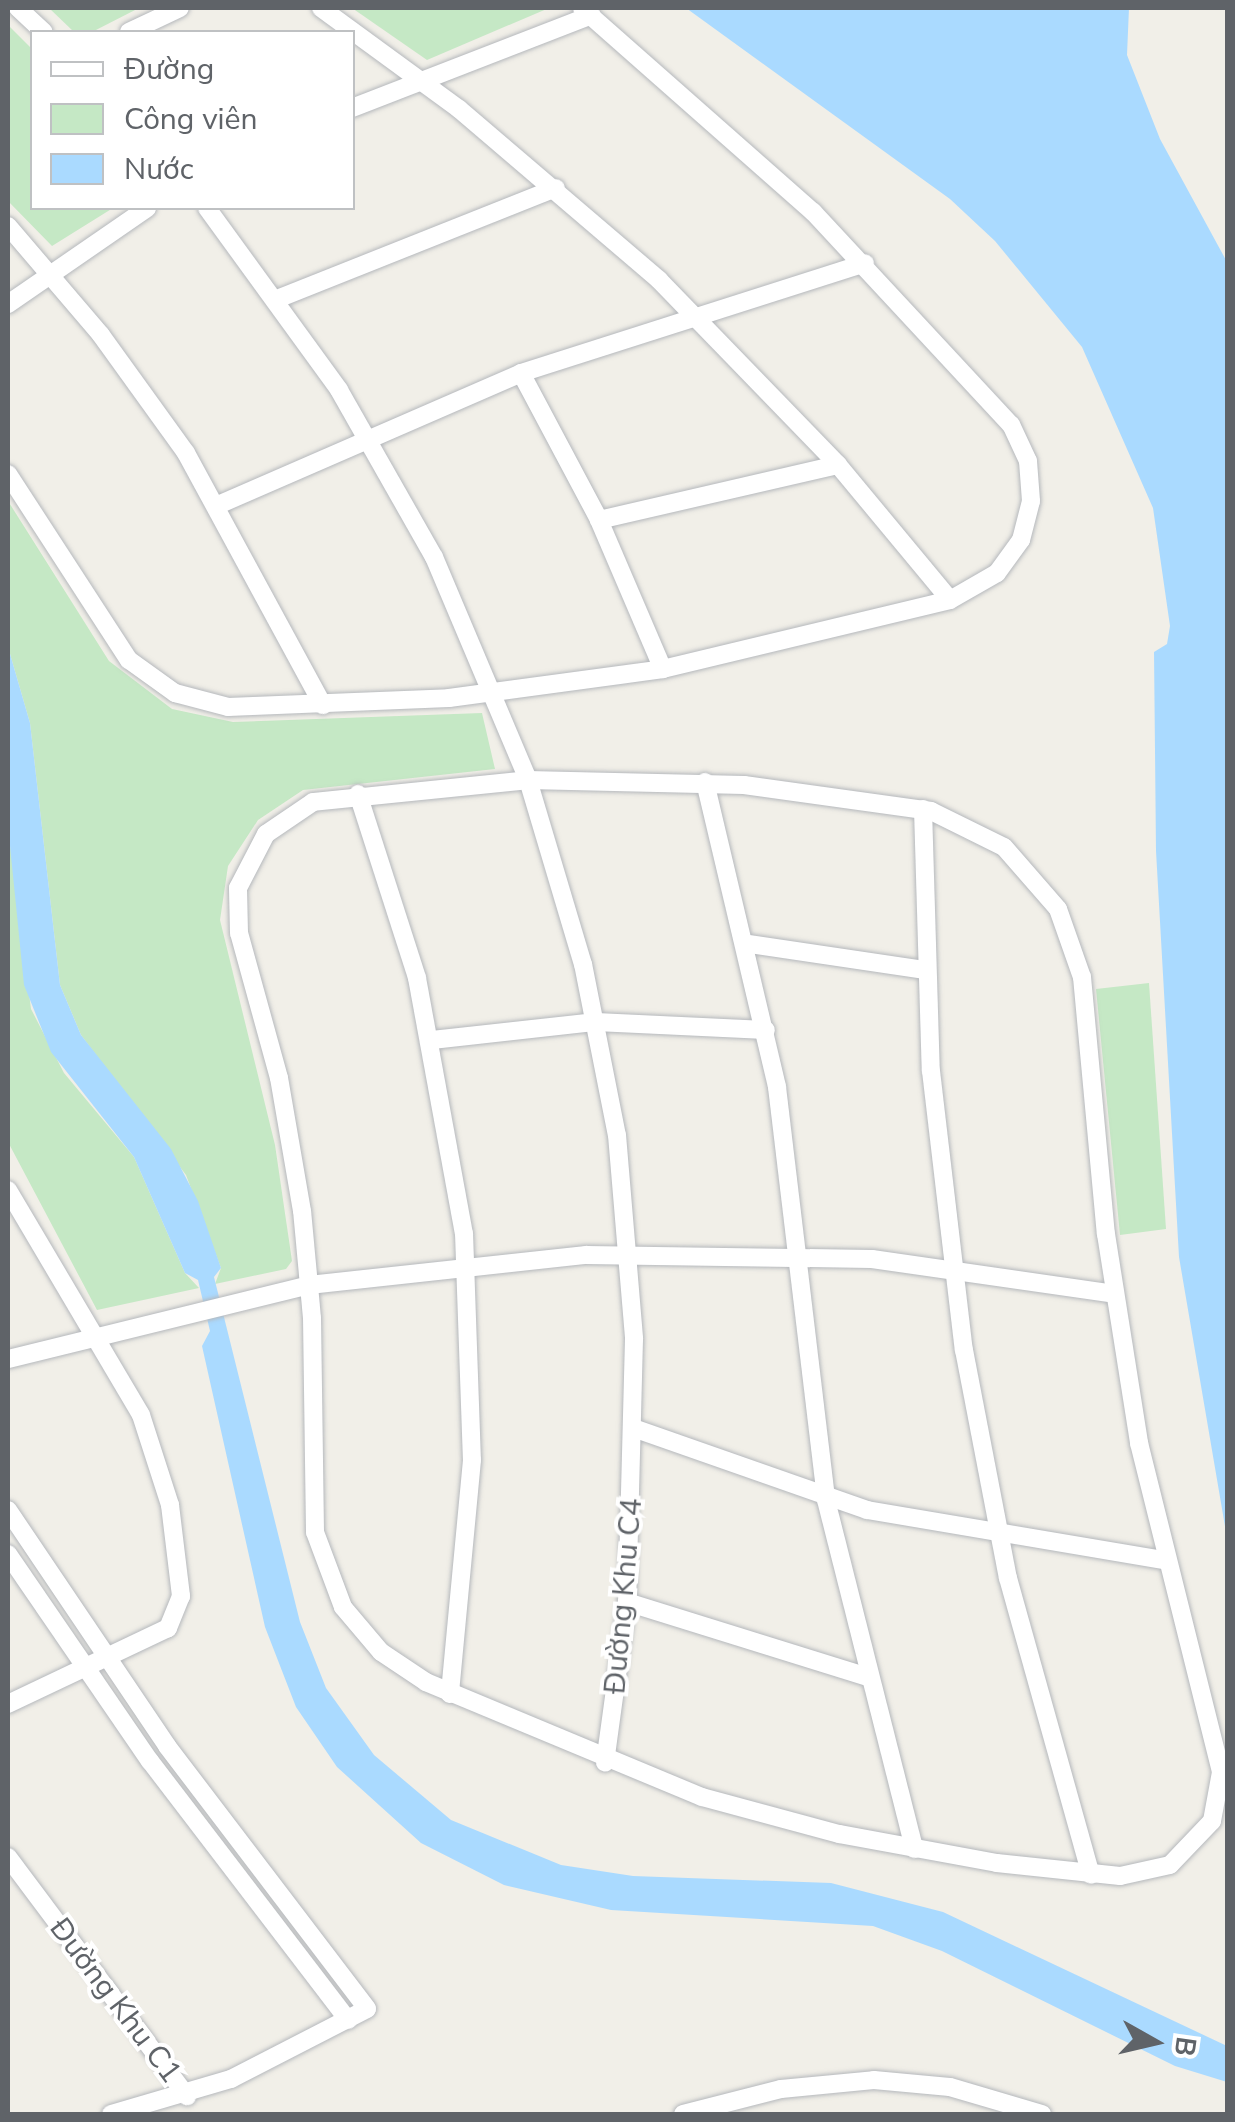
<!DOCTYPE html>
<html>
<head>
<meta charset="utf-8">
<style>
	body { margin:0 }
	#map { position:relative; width:1235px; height:2122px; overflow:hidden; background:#f1efe8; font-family:"Nunito Sans",sans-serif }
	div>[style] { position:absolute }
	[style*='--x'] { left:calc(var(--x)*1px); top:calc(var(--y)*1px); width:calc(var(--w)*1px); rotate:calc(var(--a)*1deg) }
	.green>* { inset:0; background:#c5e8c5 }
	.water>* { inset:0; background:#aadaff }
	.roads { filter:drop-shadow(0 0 2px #b5b8bc) drop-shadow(0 0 2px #b5b8bc) }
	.street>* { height:18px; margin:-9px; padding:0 9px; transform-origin:9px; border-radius:9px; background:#fff }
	span { translate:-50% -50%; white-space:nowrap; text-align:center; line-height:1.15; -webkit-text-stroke:8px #fff; paint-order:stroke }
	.street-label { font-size:30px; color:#5f6368 }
	.frame { position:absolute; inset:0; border:10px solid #5f6368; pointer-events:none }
	.legend { position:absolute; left:30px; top:30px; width:325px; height:180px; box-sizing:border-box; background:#fff; border:2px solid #bfc1c3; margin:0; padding:12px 18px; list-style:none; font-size:30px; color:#5f6368 }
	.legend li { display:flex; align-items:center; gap:20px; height:50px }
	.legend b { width:50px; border:2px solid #bfc1c3 }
	.north { position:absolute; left:1105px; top:1992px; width:100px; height:100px; -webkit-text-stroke:8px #fff; paint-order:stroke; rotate:98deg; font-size:28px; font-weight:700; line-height:40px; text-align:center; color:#5f6368 }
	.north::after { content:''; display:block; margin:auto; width:35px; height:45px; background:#5f6368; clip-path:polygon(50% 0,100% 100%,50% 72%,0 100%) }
</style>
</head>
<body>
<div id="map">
	<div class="green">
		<div style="clip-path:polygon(49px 8px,139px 8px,92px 32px,74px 32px)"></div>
		<div style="clip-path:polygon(352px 8px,549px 8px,427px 60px)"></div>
		<div style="clip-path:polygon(8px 25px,32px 49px,32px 208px,113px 208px,52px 246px,8px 201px)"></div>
		<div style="clip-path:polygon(8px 501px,109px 661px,172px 709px,233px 722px,482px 713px,495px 769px,303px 790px,258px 820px,228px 866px,220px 920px,275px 1145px,292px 1261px,286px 1269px,215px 1284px,221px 1268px,186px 1175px,81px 1035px,60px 985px,30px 723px,8px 647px)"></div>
		<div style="clip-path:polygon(8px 826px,31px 1009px,64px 1073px,134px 1157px,185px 1273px,199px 1288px,97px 1310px,8px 1142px)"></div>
		<div style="clip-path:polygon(1149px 983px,1166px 1229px,1120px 1235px,1096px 989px)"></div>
	</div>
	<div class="water">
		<div style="clip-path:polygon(686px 8px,1129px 8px,1127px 55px,1160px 139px,1227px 262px,1227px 1538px,1179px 1257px,1156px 851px,1154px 652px,1167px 644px,1170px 626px,1153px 508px,1082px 347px,995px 241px,950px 199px)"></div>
		<div style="clip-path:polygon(8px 647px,30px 723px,60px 985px,81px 1035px,171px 1149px,198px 1201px,221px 1268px,214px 1277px,300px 1622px,326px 1688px,374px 1755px,451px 1820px,561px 1865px,633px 1876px,831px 1883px,943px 1912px,1227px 2046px,1227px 2082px,1175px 2066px,942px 1951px,873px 1926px,611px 1910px,504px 1885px,421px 1843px,337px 1767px,296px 1707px,265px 1627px,202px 1346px,210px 1331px,198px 1280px,185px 1273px,134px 1157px,51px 1052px,24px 985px,8px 826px)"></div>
	</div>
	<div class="roads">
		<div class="street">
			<div style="--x:18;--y:8;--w:35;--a:43"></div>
			<div style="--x:321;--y:8;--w:171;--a:36.2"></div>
			<div style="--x:459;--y:109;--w:263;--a:40.5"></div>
			<div style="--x:659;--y:280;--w:257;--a:45.9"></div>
			<div style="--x:838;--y:465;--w:175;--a:50.3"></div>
			<div style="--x:129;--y:32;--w:56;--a:-25.2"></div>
			<div style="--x:352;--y:108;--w:257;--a:-21.2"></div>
			<div style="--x:207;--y:208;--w:225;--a:54"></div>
			<div style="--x:339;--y:390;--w:192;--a:60.4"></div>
			<div style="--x:434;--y:557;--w:242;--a:67.1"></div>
			<div style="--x:528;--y:780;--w:192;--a:73.4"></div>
			<div style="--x:583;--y:964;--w:174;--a:78.8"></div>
			<div style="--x:617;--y:1135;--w:205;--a:85.2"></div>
			<div style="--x:634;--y:1339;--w:263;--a:91.5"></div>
			<div style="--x:627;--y:1602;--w:162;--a:97.8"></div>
			<div style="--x:8;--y:226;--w:143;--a:49.5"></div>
			<div style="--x:101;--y:335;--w:145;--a:54.2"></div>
			<div style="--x:186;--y:453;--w:287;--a:61.5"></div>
			<div style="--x:277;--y:299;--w:300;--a:-21.7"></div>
			<div style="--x:8;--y:304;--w:169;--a:-34.6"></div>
			<div style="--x:521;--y:373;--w:166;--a:62"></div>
			<div style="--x:599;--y:520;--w:162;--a:66.8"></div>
			<div style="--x:8;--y:474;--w:222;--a:57"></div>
			<div style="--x:129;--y:660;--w:57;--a:35.7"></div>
			<div style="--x:175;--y:693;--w:55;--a:14.8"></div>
			<div style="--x:228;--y:707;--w:221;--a:-2.3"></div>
			<div style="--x:449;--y:698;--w:216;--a:-7.7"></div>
			<div style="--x:663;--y:669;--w:295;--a:-13.5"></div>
			<div style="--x:950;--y:600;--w:54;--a:-29.9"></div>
			<div style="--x:997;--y:573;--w:41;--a:-54"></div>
			<div style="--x:1021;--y:540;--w:40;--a:-75.6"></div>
			<div style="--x:1031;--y:501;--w:40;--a:-94.3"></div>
			<div style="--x:1028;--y:461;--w:40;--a:-115"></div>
			<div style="--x:1011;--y:425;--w:291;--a:-132.9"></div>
			<div style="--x:813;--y:212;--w:308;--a:-138.6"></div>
			<div style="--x:218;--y:505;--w:331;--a:-23.5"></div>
			<div style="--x:521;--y:373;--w:361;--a:-17.7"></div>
			<div style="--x:599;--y:520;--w:245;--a:-13"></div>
			<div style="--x:528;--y:780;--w:216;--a:1.3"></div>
			<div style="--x:744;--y:785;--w:189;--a:7.9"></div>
			<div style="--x:931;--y:811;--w:81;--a:26.3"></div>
			<div style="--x:1004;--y:847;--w:82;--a:48.9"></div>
			<div style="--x:1058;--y:909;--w:72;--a:70.6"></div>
			<div style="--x:1082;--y:977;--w:258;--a:84.7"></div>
			<div style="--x:1106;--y:1234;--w:212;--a:81"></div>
			<div style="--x:1139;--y:1443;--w:339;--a:76"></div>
			<div style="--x:1221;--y:1772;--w:50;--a:100.4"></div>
			<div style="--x:1212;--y:1821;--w:61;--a:133.7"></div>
			<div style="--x:1170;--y:1865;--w:51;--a:167.6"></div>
			<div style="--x:1120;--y:1876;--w:124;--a:-174"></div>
			<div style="--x:997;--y:1863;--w:161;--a:-169.6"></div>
			<div style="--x:839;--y:1834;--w:142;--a:-164.9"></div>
			<div style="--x:702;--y:1797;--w:299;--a:-157.4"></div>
			<div style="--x:426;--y:1682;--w:54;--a:-146.3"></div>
			<div style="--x:381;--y:1652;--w:59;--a:-130.2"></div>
			<div style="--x:343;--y:1607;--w:80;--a:-110.5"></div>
			<div style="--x:315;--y:1532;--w:214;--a:-90.8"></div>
			<div style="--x:312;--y:1318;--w:107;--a:-95.3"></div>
			<div style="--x:302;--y:1211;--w:135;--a:-99.8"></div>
			<div style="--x:279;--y:1078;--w:150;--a:-105.4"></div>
			<div style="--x:239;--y:933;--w:45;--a:-91.3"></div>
			<div style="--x:238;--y:888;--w:61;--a:-62.6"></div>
			<div style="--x:266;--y:834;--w:57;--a:-34.2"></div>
			<div style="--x:313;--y:802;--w:216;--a:-5.8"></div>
			<div style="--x:705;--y:782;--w:313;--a:76.7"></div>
			<div style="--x:777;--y:1087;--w:416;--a:83.2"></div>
			<div style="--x:826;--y:1500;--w:360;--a:75.8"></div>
			<div style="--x:358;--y:794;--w:193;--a:72.2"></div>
			<div style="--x:417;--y:978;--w:259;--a:79.6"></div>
			<div style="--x:464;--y:1233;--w:227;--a:88"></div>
			<div style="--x:472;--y:1460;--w:235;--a:95.4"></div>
			<div style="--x:923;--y:809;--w:262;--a:88.3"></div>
			<div style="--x:931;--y:1071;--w:281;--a:83.3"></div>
			<div style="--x:964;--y:1350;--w:232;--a:79.1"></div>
			<div style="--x:1008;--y:1578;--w:308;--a:74.4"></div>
			<div style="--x:749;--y:944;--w:178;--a:8.4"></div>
			<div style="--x:432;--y:1040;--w:165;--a:-6.3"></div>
			<div style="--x:596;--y:1022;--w:170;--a:2.7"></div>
			<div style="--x:8;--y:1190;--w:261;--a:59.4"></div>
			<div style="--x:141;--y:1415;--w:95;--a:72.1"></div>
			<div style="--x:170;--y:1505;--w:92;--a:83.1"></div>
			<div style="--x:181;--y:1596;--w:35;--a:112"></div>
			<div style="--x:168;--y:1628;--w:177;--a:154.6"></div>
			<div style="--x:8;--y:1359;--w:310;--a:-13.8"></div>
			<div style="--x:309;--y:1285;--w:279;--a:-6.2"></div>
			<div style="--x:586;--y:1255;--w:286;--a:0.8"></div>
			<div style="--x:872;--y:1259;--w:245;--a:8.2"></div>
			<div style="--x:636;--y:1429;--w:245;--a:19.3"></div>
			<div style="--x:867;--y:1510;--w:301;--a:9.6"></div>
			<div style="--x:8;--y:1510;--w:285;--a:56"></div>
			<div style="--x:167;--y:1746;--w:330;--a:52.7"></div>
			<div style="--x:367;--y:2009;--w:153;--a:152.8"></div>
			<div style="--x:231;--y:2079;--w:125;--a:163.7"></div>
			<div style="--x:8;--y:1554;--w:251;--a:55.6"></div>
			<div style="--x:150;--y:1761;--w:326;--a:52.6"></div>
			<div style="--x:627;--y:1602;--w:252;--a:17.3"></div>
			<div style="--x:8;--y:1857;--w:299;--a:53.2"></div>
			<div style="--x:683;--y:2114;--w:101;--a:-14.3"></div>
			<div style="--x:781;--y:2089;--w:93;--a:-5.5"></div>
			<div style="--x:874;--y:2080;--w:76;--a:5.3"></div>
			<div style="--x:950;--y:2087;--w:96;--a:16.4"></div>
		</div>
	</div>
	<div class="street-label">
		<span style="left:624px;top:1596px;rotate:-85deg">Đường Khu C4</span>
		<span style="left:115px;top:2001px;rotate:53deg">Đường Khu C1</span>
	</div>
	<div class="frame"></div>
	<ul class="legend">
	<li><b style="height:12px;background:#fff"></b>Đường</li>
	<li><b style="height:28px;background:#c5e8c5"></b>Công viên</li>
	<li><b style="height:28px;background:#aadaff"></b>Nước</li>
	</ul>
	<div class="north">B</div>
</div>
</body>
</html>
